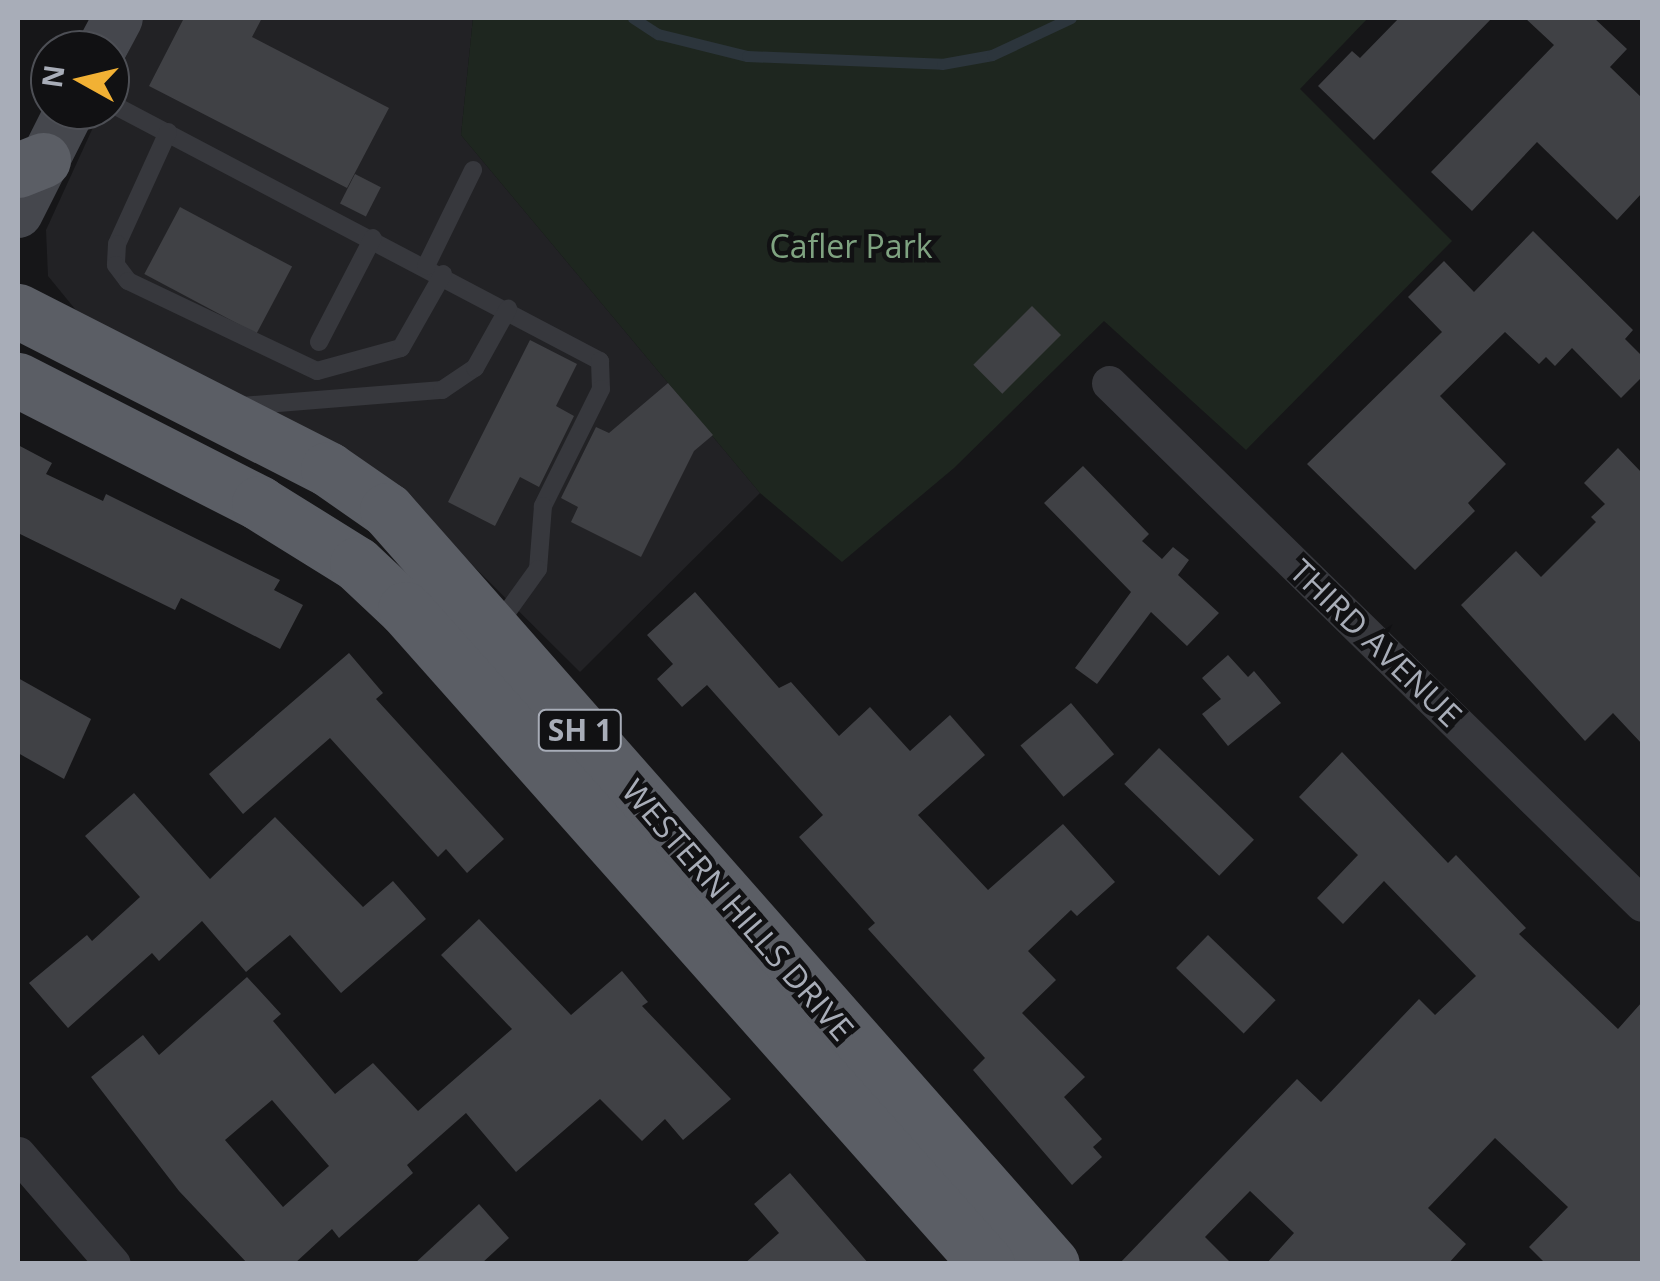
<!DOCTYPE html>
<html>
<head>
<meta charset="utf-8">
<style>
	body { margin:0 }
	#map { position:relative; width:1660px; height:1281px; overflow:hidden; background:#161618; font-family:"Open Sans",sans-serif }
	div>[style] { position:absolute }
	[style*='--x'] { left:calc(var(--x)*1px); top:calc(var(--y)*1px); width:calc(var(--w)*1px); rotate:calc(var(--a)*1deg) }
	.built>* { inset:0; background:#222225 }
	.green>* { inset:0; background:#1e261f }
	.stream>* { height:11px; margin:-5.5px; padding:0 5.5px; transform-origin:5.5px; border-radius:5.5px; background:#2c353c }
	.building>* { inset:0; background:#404145; transform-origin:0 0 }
	.service>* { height:18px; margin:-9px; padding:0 9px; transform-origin:9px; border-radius:9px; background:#37383d }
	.minor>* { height:35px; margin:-17.5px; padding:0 17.5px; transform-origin:17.5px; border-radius:17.5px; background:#37383d }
	.secondary>* { height:50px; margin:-25px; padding:0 25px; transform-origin:25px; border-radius:25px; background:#45474d }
	.trunk>* { height:55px; margin:-27.5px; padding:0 27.5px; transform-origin:27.5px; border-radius:27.5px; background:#5b5e65 }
	span { translate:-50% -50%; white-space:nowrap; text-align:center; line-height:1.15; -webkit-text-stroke:9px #111113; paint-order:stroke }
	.shield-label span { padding:2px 8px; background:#111113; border:2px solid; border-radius:8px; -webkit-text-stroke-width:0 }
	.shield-label { font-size:30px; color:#a8adb8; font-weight:700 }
	.park-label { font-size:32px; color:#7fa381 }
	.street-label { font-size:32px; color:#a8adb8 }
	.frame { position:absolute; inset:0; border:20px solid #a8adb8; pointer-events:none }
	.north { position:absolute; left:30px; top:30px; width:100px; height:100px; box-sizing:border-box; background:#111113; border:2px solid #4d4f55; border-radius:50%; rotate:278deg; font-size:28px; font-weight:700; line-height:40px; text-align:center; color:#a8adb8 }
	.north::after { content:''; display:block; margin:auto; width:35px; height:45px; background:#f2b134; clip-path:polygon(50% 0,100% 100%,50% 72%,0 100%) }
</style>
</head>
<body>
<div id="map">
	<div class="built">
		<div style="clip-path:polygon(144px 18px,473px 18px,461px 135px,760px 493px,580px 672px,413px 506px,84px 320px,48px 276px,46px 230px,101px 110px,110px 110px,110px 91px)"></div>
	</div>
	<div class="green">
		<div style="clip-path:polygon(473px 18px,1368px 18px,1300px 89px,1452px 241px,1246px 450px,1104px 321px,954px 468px,842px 562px,760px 493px,461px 135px)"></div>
	</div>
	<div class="stream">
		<div style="--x:633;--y:18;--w:30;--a:33"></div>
		<div style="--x:658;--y:34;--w:92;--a:13.9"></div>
		<div style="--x:747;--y:56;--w:195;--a:2.3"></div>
		<div style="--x:942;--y:64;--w:51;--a:-10.2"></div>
		<div style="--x:992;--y:55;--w:87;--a:-25.1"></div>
	</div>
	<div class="building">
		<div style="clip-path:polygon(184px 18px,262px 18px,252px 37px,389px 108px,347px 188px,149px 86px)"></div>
		<div style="clip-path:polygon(1399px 18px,1492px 18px,1374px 140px,1318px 86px,1352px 51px,1360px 58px)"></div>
		<div style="clip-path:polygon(1525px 18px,1594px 18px,1627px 49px,1610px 67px,1642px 98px,1642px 193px,1617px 220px,1537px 142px,1472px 211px,1431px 172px,1554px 45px)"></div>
		<div style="left:355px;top:174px;width:29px;height:33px;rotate:27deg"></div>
		<div style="left:180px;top:207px;width:127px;height:76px;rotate:28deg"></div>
		<div style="clip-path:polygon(1533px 231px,1633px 330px,1625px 339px,1642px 356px,1642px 377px,1621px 398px,1572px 348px,1555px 366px,1546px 357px,1539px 364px,1505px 332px,1440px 396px,1506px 464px,1468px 503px,1475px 511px,1415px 570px,1307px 464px,1442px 332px,1408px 297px,1444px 261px,1474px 292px)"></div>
		<div style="left:1032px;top:306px;width:41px;height:83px;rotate:45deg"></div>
		<div style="clip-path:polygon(530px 340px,577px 364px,556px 406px,574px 416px,539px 487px,520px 477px,495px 526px,448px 502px)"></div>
		<div style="clip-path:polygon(668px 383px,713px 435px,694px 451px,641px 557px,571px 522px,578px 507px,561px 498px,596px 427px,609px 433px)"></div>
		<div style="clip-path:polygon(18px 445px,52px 463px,46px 474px,103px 501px,106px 494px,280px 580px,274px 590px,303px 605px,280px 649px,181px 598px,175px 610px,18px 533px)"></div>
		<div style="clip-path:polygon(1618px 448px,1642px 473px,1642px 744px,1613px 713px,1585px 741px,1461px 605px,1516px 551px,1541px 577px,1596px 522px,1591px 517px,1605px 504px,1584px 483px)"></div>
		<div style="clip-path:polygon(1083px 466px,1149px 534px,1142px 541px,1162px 559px,1173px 547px,1189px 560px,1178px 575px,1219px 613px,1187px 646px,1151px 612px,1097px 684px,1075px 668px,1131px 592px,1044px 503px)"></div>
		<div style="clip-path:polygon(695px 592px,779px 688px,791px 682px,839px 736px,870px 707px,910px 751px,950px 715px,985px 755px,918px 815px,988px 890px,1063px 824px,1115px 882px,1077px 916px,1071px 910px,1028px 951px,1056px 980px,1022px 1013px,1085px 1077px,1064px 1097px,1102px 1139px,1093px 1147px,1102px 1157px,1072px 1185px,973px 1070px,985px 1058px,868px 929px,875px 923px,799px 837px,823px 815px,707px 685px,682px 707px,657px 679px,673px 664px,647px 635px)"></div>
		<div style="clip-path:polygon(349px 653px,383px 693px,376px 699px,504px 839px,467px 873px,446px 849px,438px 857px,330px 738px,243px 814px,209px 774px)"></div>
		<div style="clip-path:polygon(1228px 655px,1248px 677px,1254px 671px,1281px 703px,1228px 746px,1202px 714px,1221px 699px,1202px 678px)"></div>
		<div style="clip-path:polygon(18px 678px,91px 719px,64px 779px,18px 753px)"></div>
		<div style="left:1071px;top:703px;width:67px;height:66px;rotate:50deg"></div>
		<div style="left:1159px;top:748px;width:132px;height:50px;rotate:44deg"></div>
		<div style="clip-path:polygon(1342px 752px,1448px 863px,1456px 855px,1526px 928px,1519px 934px,1618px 1029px,1642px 1002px,1642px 1264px,1546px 1264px,1529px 1247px,1568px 1207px,1495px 1138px,1428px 1208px,1466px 1244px,1448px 1264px,1266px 1264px,1294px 1233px,1250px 1191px,1205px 1237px,1232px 1264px,1119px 1264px,1297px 1079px,1321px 1102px,1419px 999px,1435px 1015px,1476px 976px,1384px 881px,1343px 924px,1317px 898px,1358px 855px,1299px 797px)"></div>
		<div style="clip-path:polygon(134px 793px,210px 879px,275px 817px,363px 907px,393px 881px,426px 919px,341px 993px,290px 935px,246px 972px,202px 921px,159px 961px,152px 953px,68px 1028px,29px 983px,87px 935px,92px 941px,140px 897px,85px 836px)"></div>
		<div style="clip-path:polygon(evenodd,479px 919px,571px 1015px,622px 971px,648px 1002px,642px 1006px,731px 1099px,683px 1140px,665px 1119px,642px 1141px,600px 1099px,516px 1172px,466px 1113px,407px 1165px,413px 1173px,339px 1238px,332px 1229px,294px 1264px,248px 1264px,179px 1191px,91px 1077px,143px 1035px,159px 1055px,247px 977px,281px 1014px,273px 1021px,335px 1094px,373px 1063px,418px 1111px,512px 1029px,441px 955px,479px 919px,272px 1100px,329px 1166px,283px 1207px,225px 1140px,272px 1100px)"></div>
		<div style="left:1208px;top:935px;width:94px;height:46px;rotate:44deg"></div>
		<div style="clip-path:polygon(790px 1173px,869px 1264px,744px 1264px,779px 1233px,754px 1204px)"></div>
		<div style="clip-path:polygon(479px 1204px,509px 1238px,481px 1264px,414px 1264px)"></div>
	</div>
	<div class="service">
		<div style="--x:110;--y:103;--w:554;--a:27.77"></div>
		<div style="--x:600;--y:361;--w:28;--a:88"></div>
		<div style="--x:601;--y:389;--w:131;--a:116.4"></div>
		<div style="--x:543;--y:506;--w:63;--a:94.5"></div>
		<div style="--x:538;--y:569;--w:70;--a:125.7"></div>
		<div style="--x:168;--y:132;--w:123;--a:114.5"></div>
		<div style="--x:117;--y:244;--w:21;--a:93"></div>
		<div style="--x:116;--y:265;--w:20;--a:53"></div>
		<div style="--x:128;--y:281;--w:209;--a:25.5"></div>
		<div style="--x:317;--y:371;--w:87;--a:-15.3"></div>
		<div style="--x:401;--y:348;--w:85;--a:-60.4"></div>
		<div style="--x:426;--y:266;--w:107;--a:-63.9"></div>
		<div style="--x:319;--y:342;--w:117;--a:-62.6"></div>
		<div style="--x:242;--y:406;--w:201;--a:-4.6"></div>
		<div style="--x:442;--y:390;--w:40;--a:-34"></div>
		<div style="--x:475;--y:368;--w:68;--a:-60.8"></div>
	</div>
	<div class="minor">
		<div style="--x:1109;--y:383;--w:745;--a:44.35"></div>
		<div style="--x:18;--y:1154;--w:145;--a:49.2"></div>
	</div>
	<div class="secondary">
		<div style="--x:101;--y:50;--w:36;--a:-62"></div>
		<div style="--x:18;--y:213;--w:115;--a:-63.2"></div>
	</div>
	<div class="trunk">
		<div style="--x:18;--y:170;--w:27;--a:-22"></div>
		<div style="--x:18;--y:311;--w:348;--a:27"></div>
		<div style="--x:328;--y:469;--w:72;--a:34.8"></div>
		<div style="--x:387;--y:510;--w:1005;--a:48.59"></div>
		<div style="--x:18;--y:380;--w:271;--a:27"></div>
		<div style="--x:259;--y:503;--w:115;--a:31.9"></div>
		<div style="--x:357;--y:564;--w:66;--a:43.2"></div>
		<div style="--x:405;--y:609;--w:876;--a:48.38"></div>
	</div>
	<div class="shield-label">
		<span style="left:580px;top:730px">SH 1</span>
	</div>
	<div class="park-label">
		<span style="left:851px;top:246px">Cafler Park</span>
	</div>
	<div class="street-label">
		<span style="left:1376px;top:643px;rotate:44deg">THIRD AVENUE</span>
		<span style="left:738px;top:910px;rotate:49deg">WESTERN HILLS DRIVE</span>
	</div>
	<div class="frame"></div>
	<div class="north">N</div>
</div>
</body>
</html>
